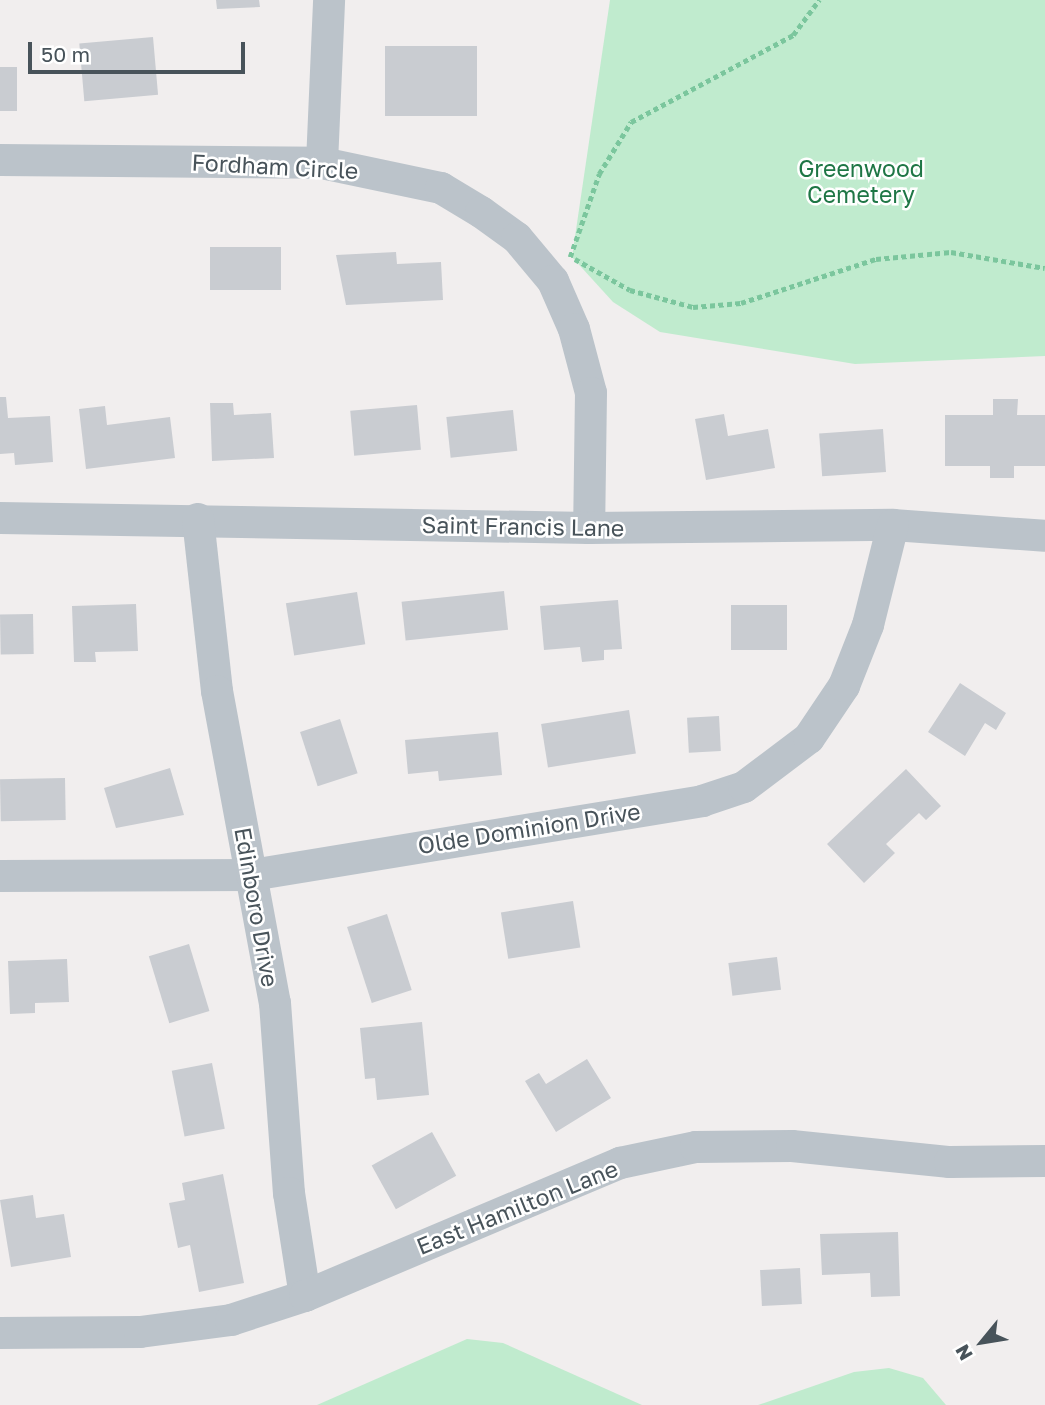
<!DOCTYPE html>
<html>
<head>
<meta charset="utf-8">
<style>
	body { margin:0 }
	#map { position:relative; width:1045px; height:1405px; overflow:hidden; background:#f1eeee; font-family:"Golos Text",sans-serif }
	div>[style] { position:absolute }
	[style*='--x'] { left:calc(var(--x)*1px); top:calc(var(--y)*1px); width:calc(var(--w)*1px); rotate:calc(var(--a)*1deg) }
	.green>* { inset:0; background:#c0ebce }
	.building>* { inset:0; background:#c9ccd1; transform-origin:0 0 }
	.path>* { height:4.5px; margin-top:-2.25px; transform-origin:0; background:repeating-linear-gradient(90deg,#7bc69d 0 5px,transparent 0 8.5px) }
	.minor>* { height:32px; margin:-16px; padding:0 16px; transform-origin:16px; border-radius:16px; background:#bbc3ca }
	span { translate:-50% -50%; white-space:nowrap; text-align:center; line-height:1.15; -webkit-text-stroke:5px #fff; paint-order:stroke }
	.street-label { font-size:23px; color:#48535a }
	.park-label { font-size:23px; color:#1e7645 }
	.north { position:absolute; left:947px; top:1307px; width:70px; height:70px; -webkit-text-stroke:5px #fff; paint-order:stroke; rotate:240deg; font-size:19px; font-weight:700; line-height:28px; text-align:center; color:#48535a }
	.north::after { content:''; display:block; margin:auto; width:24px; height:32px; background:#48535a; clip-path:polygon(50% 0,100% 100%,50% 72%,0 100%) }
	.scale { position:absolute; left:28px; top:42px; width:217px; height:32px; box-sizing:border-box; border:4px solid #48535a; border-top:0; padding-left:9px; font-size:21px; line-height:24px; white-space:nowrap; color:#48535a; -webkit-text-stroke:5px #fff; paint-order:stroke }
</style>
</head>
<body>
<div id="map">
	<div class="green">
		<div style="clip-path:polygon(610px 0,1045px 0,1045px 356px,855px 364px,660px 332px,613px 302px,572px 257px)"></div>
		<div style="clip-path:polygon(467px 1339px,503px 1343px,642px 1405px,317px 1405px)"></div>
		<div style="clip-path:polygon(889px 1368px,923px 1378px,946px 1405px,758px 1405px,854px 1372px)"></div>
	</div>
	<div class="building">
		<div style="clip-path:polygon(216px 0,259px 0,260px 7px,217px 9px)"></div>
		<div style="left:153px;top:37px;width:58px;height:74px;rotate:85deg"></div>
		<div style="left:385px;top:46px;width:92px;height:70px"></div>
		<div style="left:0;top:67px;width:17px;height:44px"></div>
		<div style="left:210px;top:247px;width:71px;height:43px"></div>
		<div style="clip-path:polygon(396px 252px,397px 264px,441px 262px,443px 300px,346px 305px,336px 255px)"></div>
		<div style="clip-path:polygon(0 397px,6px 397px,8px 418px,50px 416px,53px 462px,15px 465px,14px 453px,0 454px)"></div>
		<div style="clip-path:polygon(993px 399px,1018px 399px,1017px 415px,1045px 415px,1045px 466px,1014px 466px,1014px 478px,990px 478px,990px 466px,945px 466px,945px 415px,993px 415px)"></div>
		<div style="clip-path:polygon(210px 403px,233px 403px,234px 415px,271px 413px,274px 458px,212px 461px)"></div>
		<div style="left:417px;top:405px;width:45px;height:67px;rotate:85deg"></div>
		<div style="clip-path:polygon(105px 406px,107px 425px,170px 417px,175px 458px,86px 469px,79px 409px)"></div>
		<div style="left:513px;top:410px;width:41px;height:67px;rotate:84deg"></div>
		<div style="clip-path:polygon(724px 414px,728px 436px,768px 429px,775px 468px,706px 480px,695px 419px)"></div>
		<div style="left:883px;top:429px;width:43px;height:64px;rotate:86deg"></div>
		<div style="left:504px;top:591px;width:39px;height:103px;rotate:84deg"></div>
		<div style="left:357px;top:592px;width:53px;height:72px;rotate:81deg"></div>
		<div style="clip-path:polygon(618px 600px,622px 649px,604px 650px,604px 660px,582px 662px,580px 647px,544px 650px,540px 606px)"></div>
		<div style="clip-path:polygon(136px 604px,138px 651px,95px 652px,96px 662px,74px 662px,72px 606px)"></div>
		<div style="left:787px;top:605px;width:45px;height:56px;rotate:90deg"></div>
		<div style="left:33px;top:614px;width:40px;height:33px;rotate:89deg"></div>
		<div style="clip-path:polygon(960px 683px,1006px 713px,996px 730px,985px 723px,965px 756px,928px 732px)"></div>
		<div style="left:629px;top:710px;width:44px;height:89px;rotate:81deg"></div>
		<div style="left:719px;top:716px;width:35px;height:32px;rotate:87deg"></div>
		<div style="left:340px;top:719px;width:57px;height:42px;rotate:72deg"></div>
		<div style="clip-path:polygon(498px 732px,502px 775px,439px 781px,438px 771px,408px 774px,405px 740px)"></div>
		<div style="clip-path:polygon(170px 768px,184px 815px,116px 828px,104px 788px)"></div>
		<div style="clip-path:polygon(906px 769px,941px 806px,926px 820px,919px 813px,886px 844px,895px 853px,864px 883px,827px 844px)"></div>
		<div style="left:65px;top:778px;width:42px;height:65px;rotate:89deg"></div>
		<div style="left:573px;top:901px;width:47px;height:73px;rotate:81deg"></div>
		<div style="left:387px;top:914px;width:80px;height:42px;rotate:72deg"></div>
		<div style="left:189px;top:944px;width:70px;height:42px;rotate:73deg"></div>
		<div style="left:777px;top:957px;width:33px;height:49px;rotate:83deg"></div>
		<div style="clip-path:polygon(67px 959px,69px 1002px,35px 1003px,35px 1013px,10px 1014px,8px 961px)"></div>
		<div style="clip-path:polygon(422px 1022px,429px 1095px,377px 1100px,375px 1078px,365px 1079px,360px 1028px)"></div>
		<div style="clip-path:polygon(587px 1059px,611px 1098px,556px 1132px,525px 1081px,539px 1073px,546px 1084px)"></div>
		<div style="left:212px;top:1063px;width:67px;height:41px;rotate:79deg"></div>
		<div style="left:432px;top:1132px;width:50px;height:69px;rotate:61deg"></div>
		<div style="clip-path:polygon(223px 1174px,244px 1283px,199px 1292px,190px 1245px,178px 1248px,169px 1203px,185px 1200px,182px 1183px)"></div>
		<div style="clip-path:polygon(33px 1195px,36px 1218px,64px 1214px,71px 1257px,11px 1267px,0 1200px)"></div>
		<div style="clip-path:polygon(898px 1232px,900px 1296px,871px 1297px,870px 1273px,822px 1275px,820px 1234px)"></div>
		<div style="left:800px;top:1268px;width:36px;height:40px;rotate:87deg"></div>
	</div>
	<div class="path">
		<div style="--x:570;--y:257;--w:88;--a:-70.7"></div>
		<div style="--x:599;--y:174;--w:61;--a:-58.4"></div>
		<div style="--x:631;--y:122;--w:184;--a:-28.2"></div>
		<div style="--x:793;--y:35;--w:44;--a:-53.4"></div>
		<div style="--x:575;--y:259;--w:63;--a:29.4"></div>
		<div style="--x:630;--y:290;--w:65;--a:15.1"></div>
		<div style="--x:693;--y:307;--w:48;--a:-4.8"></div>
		<div style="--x:741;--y:303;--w:142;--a:-18.1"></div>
		<div style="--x:876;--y:259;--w:75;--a:-5.3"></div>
		<div style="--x:951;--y:252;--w:95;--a:9.7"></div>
	</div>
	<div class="minor">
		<div style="--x:0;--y:160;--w:322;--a:0.5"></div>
		<div style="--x:322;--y:163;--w:122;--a:11.9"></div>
		<div style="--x:441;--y:188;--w:47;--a:31"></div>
		<div style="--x:481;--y:212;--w:44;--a:35.8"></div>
		<div style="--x:517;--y:238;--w:56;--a:50.1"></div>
		<div style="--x:553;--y:281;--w:52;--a:66.4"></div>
		<div style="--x:574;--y:329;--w:66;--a:75.1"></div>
		<div style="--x:591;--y:393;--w:135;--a:90.8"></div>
		<div style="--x:322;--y:163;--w:163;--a:-87.5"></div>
		<div style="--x:0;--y:518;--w:589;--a:0.97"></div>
		<div style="--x:589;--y:528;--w:304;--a:-0.6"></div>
		<div style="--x:893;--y:525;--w:152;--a:4.1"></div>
		<div style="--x:198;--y:519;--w:173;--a:83.7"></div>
		<div style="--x:217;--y:691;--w:317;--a:79.5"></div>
		<div style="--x:275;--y:1003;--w:191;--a:85.8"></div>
		<div style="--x:289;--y:1193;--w:104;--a:81.2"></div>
		<div style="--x:0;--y:876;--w:252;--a:-0.2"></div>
		<div style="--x:252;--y:875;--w:456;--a:-9.3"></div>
		<div style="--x:702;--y:801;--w:44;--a:-18.4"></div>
		<div style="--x:744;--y:787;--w:81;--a:-37"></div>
		<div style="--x:809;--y:738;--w:63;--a:-56.1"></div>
		<div style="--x:844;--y:686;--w:66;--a:-68.5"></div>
		<div style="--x:868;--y:625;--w:103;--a:-76"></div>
		<div style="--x:0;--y:1333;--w:140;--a:-0.4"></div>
		<div style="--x:140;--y:1332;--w:92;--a:-7.5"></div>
		<div style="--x:231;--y:1320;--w:78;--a:-18"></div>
		<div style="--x:305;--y:1296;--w:342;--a:-22.9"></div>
		<div style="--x:620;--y:1163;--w:78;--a:-11.9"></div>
		<div style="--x:696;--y:1147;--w:96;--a:-0.6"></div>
		<div style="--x:792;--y:1146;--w:159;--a:5.8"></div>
		<div style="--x:950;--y:1162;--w:95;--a:-0.6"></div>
	</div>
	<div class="street-label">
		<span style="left:275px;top:166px;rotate:3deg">Fordham Circle</span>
		<span style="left:523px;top:526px;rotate:1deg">Saint Francis Lane</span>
		<span style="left:529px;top:828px;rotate:-9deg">Olde Dominion Drive</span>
		<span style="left:257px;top:907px;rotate:80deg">Edinboro Drive</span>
		<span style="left:517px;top:1207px;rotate:-22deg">East Hamilton Lane</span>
	</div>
	<div class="park-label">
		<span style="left:861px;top:181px">Greenwood<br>Cemetery</span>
	</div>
	<div class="north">N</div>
	<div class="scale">50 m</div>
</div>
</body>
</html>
